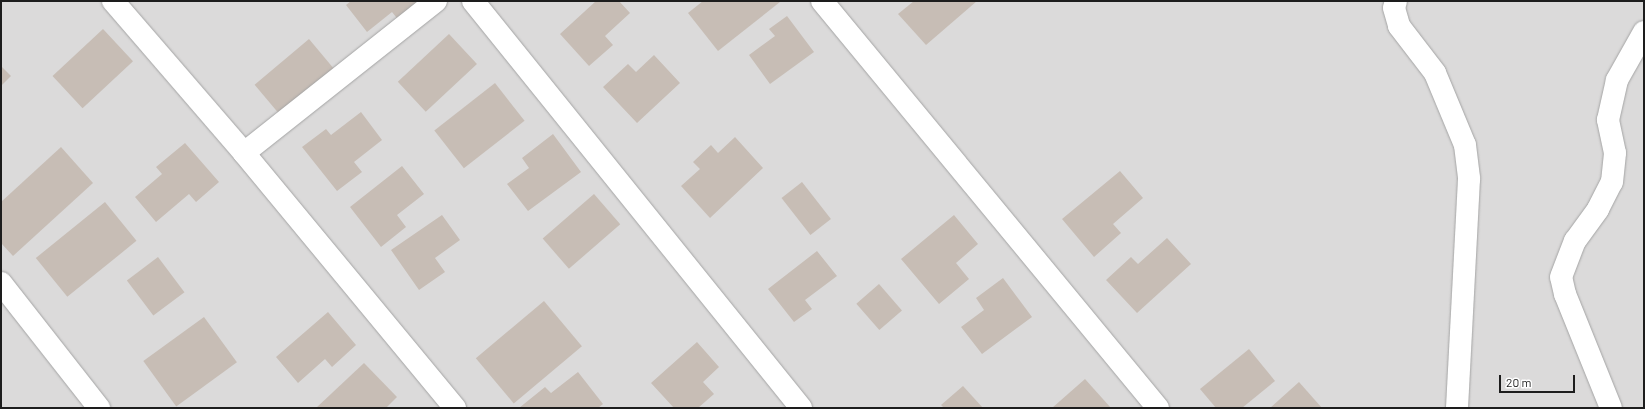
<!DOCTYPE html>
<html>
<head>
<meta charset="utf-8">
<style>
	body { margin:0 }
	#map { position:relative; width:1645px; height:409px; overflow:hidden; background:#efebe2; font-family:Barlow,sans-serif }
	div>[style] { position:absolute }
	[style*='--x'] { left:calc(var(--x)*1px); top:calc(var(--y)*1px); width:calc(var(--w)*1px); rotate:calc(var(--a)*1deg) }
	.residential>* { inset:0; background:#dbdada; transform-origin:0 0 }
	.building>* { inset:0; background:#c7bdb5; transform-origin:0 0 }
	.roads { filter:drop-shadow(0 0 1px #a4a4a4) drop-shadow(0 0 1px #a4a4a4) }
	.minor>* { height:22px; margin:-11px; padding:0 11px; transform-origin:11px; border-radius:11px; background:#fff }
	span { translate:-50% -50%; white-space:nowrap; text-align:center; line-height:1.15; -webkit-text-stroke:3.5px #fff; paint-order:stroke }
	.frame { position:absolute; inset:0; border:2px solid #1d1d1d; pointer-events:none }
	.scale { position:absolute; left:1499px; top:375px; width:76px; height:18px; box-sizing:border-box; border:2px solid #1d1d1d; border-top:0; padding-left:5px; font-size:12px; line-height:14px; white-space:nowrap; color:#1d1d1d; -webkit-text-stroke:3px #fff; paint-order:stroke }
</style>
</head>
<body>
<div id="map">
	<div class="residential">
		<div style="left:1px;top:1px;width:1643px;height:407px"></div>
	</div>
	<div class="building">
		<div style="clip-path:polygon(351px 1px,426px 1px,400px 22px,392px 12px,367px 32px,346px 5px)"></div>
		<div style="clip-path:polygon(596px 1px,619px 1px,630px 13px,605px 36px,613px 45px,589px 66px,560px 34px)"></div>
		<div style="clip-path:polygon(703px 1px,779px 1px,780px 2px,718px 51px,688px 13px)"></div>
		<div style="clip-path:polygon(914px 1px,977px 1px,926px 45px,898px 14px)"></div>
		<div style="clip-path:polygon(787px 16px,814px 52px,770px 84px,749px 55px,775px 36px,769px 29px)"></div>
		<div style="left:103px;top:29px;width:44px;height:69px;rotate:47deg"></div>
		<div style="left:449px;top:34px;width:41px;height:70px;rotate:47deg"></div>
		<div style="left:309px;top:39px;width:40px;height:71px;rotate:50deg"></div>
		<div style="clip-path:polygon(654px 55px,680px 83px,637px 123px,603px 87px,628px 64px,636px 72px)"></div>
		<div style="clip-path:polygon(1px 66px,11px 76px,1px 86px)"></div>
		<div style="left:495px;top:83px;width:48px;height:77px;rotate:52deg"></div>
		<div style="clip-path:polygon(361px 112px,382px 140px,354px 162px,362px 172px,337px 191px,302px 147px,326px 129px,331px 135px)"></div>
		<div style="clip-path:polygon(553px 134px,581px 172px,528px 211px,507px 184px,529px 168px,522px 158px)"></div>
		<div style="clip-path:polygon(735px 137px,763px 168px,710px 218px,681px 186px,700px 169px,693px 162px,711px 145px,718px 153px)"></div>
		<div style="clip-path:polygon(185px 143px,219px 182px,196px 202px,189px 194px,156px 222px,135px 197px,162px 174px,156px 167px)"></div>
		<div style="clip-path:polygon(61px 147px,93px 183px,13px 256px,1px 243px,1px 202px)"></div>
		<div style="clip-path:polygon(402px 166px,424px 194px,397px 215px,406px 227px,381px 247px,350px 207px)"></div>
		<div style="clip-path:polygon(1120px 171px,1143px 198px,1113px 224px,1121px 233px,1094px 257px,1062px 219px)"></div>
		<div style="left:802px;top:182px;width:47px;height:26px;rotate:52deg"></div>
		<div style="left:594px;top:194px;width:40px;height:68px;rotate:49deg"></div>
		<div style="left:105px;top:202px;width:50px;height:89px;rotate:51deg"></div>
		<div style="clip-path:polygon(442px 215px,460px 240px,435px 258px,445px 272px,419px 290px,391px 250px)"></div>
		<div style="clip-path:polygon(954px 215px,978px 244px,956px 263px,969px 279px,939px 304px,901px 259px)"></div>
		<div style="clip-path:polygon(1167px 238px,1191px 264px,1137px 313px,1106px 280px,1131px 257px,1138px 264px)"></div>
		<div style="clip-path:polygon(817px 251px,837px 276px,805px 300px,812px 309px,794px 322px,768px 289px)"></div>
		<div style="left:158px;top:257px;width:44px;height:39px;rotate:53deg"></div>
		<div style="clip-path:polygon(1003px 278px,1032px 317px,982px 354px,961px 327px,984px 310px,976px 298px)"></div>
		<div style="left:879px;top:284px;width:35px;height:30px;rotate:49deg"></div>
		<div style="left:544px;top:301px;width:59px;height:89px;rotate:50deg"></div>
		<div style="clip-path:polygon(328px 312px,356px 345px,332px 367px,325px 359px,298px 383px,276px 357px)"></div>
		<div style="left:204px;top:317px;width:56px;height:75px;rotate:54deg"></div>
		<div style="clip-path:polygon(697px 342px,719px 367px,703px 382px,714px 394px,698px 408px,674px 408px,651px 383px)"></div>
		<div style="clip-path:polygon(1249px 349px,1275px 381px,1242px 408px,1216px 408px,1200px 389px)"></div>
		<div style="clip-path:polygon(364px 363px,397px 397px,386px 408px,316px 408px)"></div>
		<div style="clip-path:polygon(578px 372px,603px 404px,598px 408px,519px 408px,545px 387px,551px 393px)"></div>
		<div style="clip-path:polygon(1085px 379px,1111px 408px,1052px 408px)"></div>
		<div style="clip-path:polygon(1299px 382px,1322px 408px,1270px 408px)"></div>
		<div style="clip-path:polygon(963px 386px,983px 408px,944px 408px,941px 405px)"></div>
	</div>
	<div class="roads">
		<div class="minor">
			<div style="--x:113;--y:1;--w:201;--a:49.2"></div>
			<div style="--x:244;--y:153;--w:331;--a:50.4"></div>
			<div style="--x:473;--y:1;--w:523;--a:51.13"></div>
			<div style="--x:822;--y:1;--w:528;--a:50.46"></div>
			<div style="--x:1396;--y:1;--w:7;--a:106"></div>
			<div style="--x:1394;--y:8;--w:19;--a:74"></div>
			<div style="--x:1399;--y:26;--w:59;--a:52.5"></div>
			<div style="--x:1435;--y:73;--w:78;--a:67.4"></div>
			<div style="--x:1465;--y:145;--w:34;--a:83"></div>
			<div style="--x:1469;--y:179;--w:229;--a:93"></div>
			<div style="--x:244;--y:153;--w:245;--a:-38.4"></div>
			<div style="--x:1;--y:283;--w:159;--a:51.9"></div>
			<div style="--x:1611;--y:408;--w:123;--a:-112"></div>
			<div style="--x:1565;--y:294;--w:17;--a:-103"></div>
			<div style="--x:1561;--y:277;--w:39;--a:-69"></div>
			<div style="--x:1575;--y:241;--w:39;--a:-54"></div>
			<div style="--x:1598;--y:209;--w:30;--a:-63"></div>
			<div style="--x:1612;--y:182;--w:29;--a:-84"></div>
			<div style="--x:1615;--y:153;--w:34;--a:-102"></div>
			<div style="--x:1608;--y:120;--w:41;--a:-77.3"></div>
			<div style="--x:1617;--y:80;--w:55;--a:-60.6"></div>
		</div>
	</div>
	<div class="frame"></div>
	<div class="scale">20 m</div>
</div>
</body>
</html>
